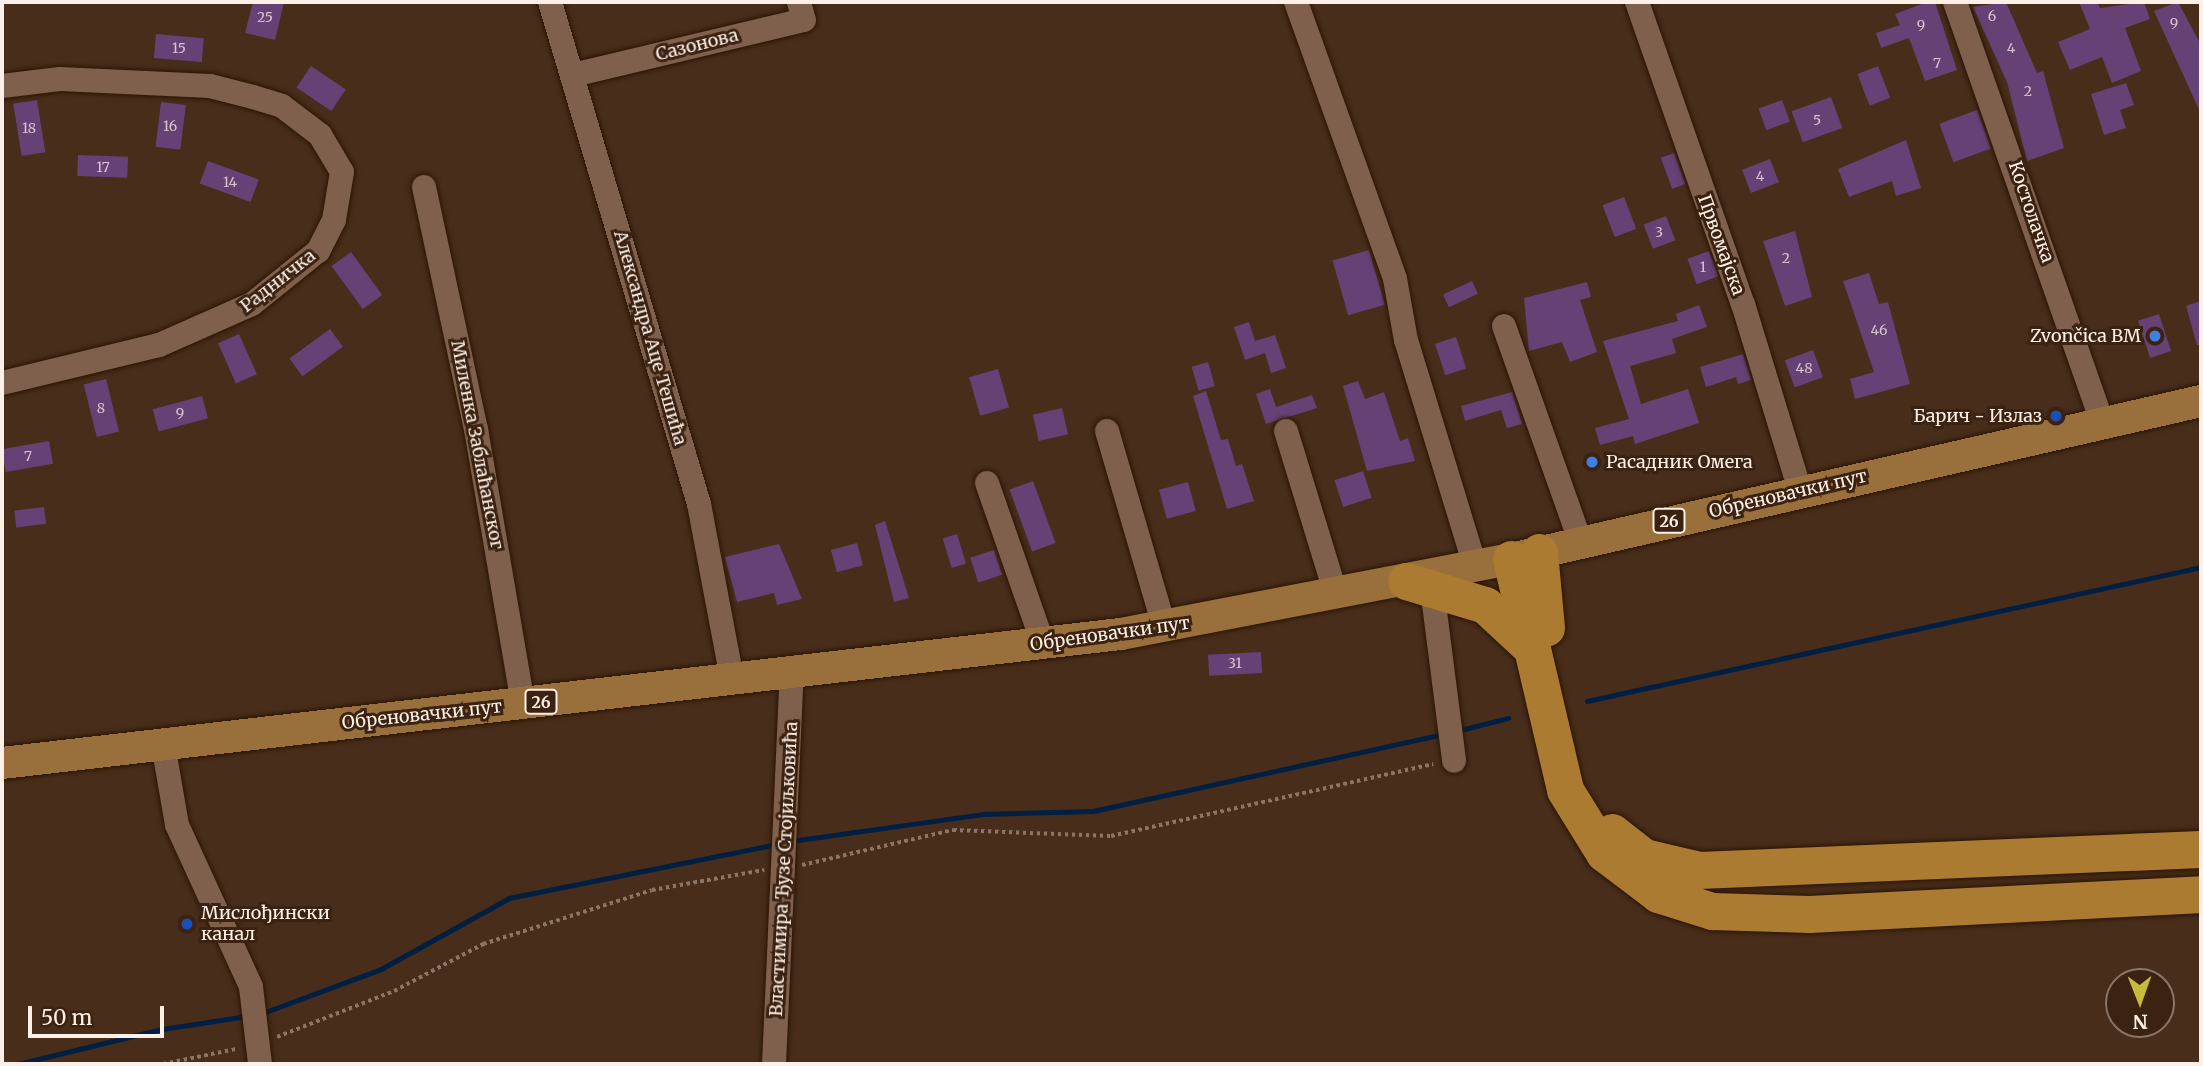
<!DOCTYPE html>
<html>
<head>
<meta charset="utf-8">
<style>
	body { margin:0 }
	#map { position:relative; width:2203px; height:1066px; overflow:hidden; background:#472d1a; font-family:Merriweather,serif }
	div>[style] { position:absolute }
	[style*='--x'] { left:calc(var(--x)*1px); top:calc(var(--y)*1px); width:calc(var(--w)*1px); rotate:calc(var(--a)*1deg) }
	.stream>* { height:5px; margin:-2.5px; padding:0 2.5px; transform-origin:2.5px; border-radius:2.5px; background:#011f42 }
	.building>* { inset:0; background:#664176; transform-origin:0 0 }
	.path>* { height:3.5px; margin-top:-1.75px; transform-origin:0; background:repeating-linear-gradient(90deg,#8b7566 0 3.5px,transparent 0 7px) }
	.roads { filter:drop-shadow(0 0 2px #2c1503) drop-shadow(0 0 2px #2c1503) }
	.minor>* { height:24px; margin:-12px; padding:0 12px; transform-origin:12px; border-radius:12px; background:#7e604c }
	.major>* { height:32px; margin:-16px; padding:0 16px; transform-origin:16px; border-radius:16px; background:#99703c }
	.highway>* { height:37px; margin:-18.5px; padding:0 18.5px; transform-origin:18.5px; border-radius:18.5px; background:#ab7b31 }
	.dots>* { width:19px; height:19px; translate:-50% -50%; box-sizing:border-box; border:4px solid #3c2311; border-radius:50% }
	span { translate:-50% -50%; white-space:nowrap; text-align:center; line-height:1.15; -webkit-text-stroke:6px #3c2311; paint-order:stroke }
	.number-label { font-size:14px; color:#d8c4cb }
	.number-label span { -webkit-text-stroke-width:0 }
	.shield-label span { padding:2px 5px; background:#3c2311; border:2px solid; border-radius:5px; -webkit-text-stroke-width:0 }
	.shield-label { font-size:16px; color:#fef0e7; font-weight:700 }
	.street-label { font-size:18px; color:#fef0e7 }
	.poi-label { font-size:18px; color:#fef0e7 }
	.right { translate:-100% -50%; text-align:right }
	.left { translate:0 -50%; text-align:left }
	.frame { position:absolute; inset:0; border:4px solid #fef0e7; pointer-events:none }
	.north { position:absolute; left:2105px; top:968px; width:70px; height:70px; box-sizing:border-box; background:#3c2311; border:2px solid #8a7567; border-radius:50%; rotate:179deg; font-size:19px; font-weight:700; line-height:28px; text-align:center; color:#fef0e7 }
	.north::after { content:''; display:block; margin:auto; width:24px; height:32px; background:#c7bb3c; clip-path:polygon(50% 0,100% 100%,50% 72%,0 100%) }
	.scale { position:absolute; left:28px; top:1006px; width:136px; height:32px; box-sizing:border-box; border:4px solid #fef0e7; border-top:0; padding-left:9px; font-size:21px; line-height:24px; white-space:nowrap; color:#fef0e7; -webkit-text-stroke:5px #3c2311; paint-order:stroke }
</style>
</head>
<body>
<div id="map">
	<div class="stream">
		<div style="--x:1587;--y:701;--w:628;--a:-12.31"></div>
		<div style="--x:1456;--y:731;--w:54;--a:-14"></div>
		<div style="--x:791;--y:841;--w:195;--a:-8"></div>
		<div style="--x:984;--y:814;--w:109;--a:-1.6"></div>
		<div style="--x:1093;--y:811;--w:358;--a:-12.4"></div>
		<div style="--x:260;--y:1014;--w:129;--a:-20.4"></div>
		<div style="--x:381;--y:969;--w:146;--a:-29"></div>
		<div style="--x:509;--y:898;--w:274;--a:-11.4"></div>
		<div style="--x:18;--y:1064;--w:148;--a:-13.7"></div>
		<div style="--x:162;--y:1029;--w:86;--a:-8.7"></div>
	</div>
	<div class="building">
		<div style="clip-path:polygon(253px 2px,284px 2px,275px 40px,245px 33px)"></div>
		<div style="clip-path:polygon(1927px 2px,1935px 2px,1957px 70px,1925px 81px,1909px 38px,1881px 48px,1876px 33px,1900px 25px,1895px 14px)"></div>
		<div style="clip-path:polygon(2006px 2px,2037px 73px,2043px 71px,2064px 148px,2027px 161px,2007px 82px,1973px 7px)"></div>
		<div style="clip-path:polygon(2079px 2px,2097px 2px,2100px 8px,2144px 2px,2150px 19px,2125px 28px,2141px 71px,2112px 83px,2102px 57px,2070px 70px,2058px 42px,2090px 29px)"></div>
		<div style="clip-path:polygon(2178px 2px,2201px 45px,2201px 114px,2154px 11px)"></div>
		<div style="left:156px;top:34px;width:48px;height:24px;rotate:5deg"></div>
		<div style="left:311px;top:66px;width:42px;height:26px;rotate:34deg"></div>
		<div style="left:1878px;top:66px;width:34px;height:22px;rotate:69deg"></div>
		<div style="clip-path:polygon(2126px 83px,2134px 105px,2120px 110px,2126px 128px,2104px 135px,2091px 94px)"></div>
		<div style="left:1831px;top:97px;width:33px;height:42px;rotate:70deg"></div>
		<div style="left:37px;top:100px;width:53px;height:24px;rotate:81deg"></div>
		<div style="left:1782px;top:100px;width:23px;height:25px;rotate:70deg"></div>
		<div style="left:161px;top:102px;width:25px;height:45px;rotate:7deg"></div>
		<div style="left:1977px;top:110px;width:41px;height:40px;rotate:70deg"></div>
		<div style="clip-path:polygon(1906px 140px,1921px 188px,1896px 196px,1892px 181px,1849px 197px,1838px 169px)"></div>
		<div style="left:1674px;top:153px;width:33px;height:14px;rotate:70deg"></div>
		<div style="left:78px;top:155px;width:50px;height:21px;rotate:2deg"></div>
		<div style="left:1770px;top:159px;width:25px;height:30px;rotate:69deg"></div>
		<div style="left:208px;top:161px;width:54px;height:24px;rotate:20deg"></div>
		<div style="left:1624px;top:197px;width:34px;height:23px;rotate:69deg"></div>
		<div style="left:1666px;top:216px;width:26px;height:24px;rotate:69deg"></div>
		<div style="clip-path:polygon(1795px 231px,1812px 297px,1785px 306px,1763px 241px)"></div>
		<div style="left:1369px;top:250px;width:57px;height:38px;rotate:74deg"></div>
		<div style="left:1709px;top:251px;width:27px;height:23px;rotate:70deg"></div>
		<div style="left:351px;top:252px;width:53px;height:24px;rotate:54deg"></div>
		<div style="clip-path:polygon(1869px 273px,1879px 304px,1888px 302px,1910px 384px,1855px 399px,1850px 379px,1874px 372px,1843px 281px)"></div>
		<div style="left:1472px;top:281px;width:14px;height:32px;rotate:65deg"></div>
		<div style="clip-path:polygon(1587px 282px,1591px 297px,1580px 300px,1597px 352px,1570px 362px,1562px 342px,1529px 351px,1524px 298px)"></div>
		<div style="clip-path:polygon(2201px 301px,2201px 345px,2197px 345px,2186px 306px)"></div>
		<div style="clip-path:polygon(1699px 305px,1707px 327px,1672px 339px,1676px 353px,1630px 366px,1641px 404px,1688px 389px,1699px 423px,1635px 444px,1633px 436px,1600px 445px,1595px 428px,1629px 419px,1603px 341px,1678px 321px,1676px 314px)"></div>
		<div style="left:2159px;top:314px;width:39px;height:22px;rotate:72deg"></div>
		<div style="clip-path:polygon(1249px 322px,1255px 341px,1275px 335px,1286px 368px,1271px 373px,1265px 353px,1245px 360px,1234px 327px)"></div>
		<div style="left:330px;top:329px;width:22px;height:50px;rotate:54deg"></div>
		<div style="left:239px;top:334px;width:44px;height:23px;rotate:66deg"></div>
		<div style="left:1456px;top:337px;width:33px;height:22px;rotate:72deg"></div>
		<div style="left:1813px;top:350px;width:29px;height:30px;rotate:70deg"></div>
		<div style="clip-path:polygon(1743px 354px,1751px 380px,1738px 384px,1736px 377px,1706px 387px,1700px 367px)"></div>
		<div style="left:1208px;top:362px;width:25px;height:17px;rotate:74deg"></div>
		<div style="left:998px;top:369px;width:40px;height:30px;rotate:74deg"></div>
		<div style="left:106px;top:379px;width:54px;height:23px;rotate:76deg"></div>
		<div style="clip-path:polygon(1358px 381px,1365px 399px,1384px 392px,1400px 441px,1408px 438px,1415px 461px,1367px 471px,1343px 386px)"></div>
		<div style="clip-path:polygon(1270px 389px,1276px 407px,1312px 395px,1317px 408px,1266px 424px,1256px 394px)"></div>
		<div style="clip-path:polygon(1206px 391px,1221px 440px,1228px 439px,1236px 466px,1242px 464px,1254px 501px,1227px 509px,1193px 396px)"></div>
		<div style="clip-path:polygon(1512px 392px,1522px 424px,1507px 428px,1501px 410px,1465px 421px,1461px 406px)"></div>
		<div style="left:202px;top:396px;width:23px;height:51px;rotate:75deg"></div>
		<div style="left:1062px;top:408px;width:27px;height:30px;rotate:77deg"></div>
		<div style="left:49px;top:441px;width:23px;height:48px;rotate:80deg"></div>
		<div style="left:1363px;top:471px;width:28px;height:30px;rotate:72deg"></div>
		<div style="left:1033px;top:481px;width:66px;height:25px;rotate:70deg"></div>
		<div style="left:1188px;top:482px;width:30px;height:30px;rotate:75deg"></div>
		<div style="left:44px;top:507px;width:17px;height:30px;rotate:83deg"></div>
		<div style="clip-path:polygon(885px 521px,909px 598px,894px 602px,875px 525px)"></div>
		<div style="left:957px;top:534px;width:31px;height:15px;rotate:73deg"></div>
		<div style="left:857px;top:543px;width:23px;height:27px;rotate:75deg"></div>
		<div style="clip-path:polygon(779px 544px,802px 599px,777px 605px,774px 593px,737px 602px,725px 557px)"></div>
		<div style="left:994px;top:550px;width:26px;height:25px;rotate:72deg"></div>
		<div style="left:1261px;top:652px;width:21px;height:53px;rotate:87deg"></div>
	</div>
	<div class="path">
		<div style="--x:802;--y:865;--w:155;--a:-13.1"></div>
		<div style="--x:953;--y:830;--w:158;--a:2.2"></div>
		<div style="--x:1111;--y:836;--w:330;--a:-12.6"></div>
		<div style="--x:277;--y:1037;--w:126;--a:-21.5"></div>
		<div style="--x:394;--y:991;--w:101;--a:-27.8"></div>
		<div style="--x:483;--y:944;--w:177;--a:-17.7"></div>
		<div style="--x:652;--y:890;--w:114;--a:-10.1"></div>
		<div style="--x:163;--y:1064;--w:75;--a:-11.6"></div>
	</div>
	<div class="roads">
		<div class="minor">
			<div style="--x:550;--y:2;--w:524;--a:73.47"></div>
			<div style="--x:699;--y:504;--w:178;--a:79.3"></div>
			<div style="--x:1296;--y:2;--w:294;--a:70.3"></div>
			<div style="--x:1395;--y:279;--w:62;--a:79.8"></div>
			<div style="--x:1406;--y:340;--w:236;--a:73"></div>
			<div style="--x:1637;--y:2;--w:320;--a:70.7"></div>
			<div style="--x:1743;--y:304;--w:195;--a:73"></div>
			<div style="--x:1955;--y:2;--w:447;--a:70.7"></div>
			<div style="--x:573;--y:75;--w:237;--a:-13.4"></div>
			<div style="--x:804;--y:20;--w:19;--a:-106"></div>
			<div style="--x:2;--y:86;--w:58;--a:-6.9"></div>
			<div style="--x:60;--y:79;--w:150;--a:2.7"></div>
			<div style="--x:210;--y:86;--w:44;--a:14.3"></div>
			<div style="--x:253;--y:97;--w:30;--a:17"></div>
			<div style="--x:282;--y:106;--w:48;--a:37.3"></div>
			<div style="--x:320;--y:135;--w:43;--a:59.3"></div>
			<div style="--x:342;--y:172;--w:49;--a:99.5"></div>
			<div style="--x:334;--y:220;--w:35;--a:117"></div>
			<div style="--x:318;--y:251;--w:85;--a:141.2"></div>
			<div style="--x:252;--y:304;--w:102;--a:156.2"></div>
			<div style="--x:159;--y:345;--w:162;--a:166.4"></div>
			<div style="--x:424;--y:187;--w:248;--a:77.9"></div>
			<div style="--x:476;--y:429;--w:279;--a:80.3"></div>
			<div style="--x:1504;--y:326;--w:230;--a:70.5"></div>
			<div style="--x:1107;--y:431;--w:203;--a:73.7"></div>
			<div style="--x:1286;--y:431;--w:171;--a:73"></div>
			<div style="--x:987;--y:483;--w:170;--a:70.8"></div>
			<div style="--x:1438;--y:586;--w:18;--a:103"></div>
			<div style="--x:1434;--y:604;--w:158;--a:82.7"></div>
			<div style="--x:163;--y:744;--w:82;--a:80.2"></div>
			<div style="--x:177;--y:825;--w:178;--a:65.4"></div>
			<div style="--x:251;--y:987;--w:78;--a:83.3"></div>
			<div style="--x:774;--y:1064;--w:391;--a:-87.4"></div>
		</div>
		<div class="major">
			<div style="--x:2;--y:763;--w:1126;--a:-6.58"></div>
			<div style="--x:1121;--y:634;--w:397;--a:-10.9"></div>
			<div style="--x:1511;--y:559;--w:708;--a:-12.9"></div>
		</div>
		<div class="highway">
			<div style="--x:1539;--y:552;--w:76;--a:84.7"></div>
			<div style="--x:1511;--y:559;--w:237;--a:76.8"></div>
			<div style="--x:1565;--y:790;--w:74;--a:58.2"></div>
			<div style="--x:1604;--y:853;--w:68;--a:37.2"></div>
			<div style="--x:1658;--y:894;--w:57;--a:17.5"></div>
			<div style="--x:1712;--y:911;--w:97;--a:1.8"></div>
			<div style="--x:1809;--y:914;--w:393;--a:-2.9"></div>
			<div style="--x:1406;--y:581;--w:83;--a:16.9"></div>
			<div style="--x:1485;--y:605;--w:57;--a:42.9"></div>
			<div style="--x:1612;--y:832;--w:41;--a:38"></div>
			<div style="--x:1644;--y:857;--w:57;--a:13.3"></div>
			<div style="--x:1699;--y:870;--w:502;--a:-2.4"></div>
		</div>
	</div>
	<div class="dots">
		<div style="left:2155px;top:336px;background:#3f7fe0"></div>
		<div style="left:2056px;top:416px;background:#1a4fb4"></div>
		<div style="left:1592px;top:462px;background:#3f7fe0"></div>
		<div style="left:187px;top:924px;background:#1a4fb4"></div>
	</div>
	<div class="number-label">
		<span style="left:1992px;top:16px">6</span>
		<span style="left:265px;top:17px">25</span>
		<span style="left:2174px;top:23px">9</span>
		<span style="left:1921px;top:25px">9</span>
		<span style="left:179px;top:48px">15</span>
		<span style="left:2011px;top:48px">4</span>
		<span style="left:1937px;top:63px">7</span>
		<span style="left:2028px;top:91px">2</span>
		<span style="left:1817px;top:120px">5</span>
		<span style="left:170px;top:126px">16</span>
		<span style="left:29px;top:128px">18</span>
		<span style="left:103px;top:167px">17</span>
		<span style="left:1760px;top:176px">4</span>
		<span style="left:230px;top:182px">14</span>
		<span style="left:1659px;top:232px">3</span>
		<span style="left:1786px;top:258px">2</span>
		<span style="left:1703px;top:267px">1</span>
		<span style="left:1879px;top:330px">46</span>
		<span style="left:1804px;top:368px">48</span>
		<span style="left:101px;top:408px">8</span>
		<span style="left:180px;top:413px">9</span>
		<span style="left:28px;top:456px">7</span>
		<span style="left:1235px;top:663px">31</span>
	</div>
	<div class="shield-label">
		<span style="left:1669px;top:521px">26</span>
		<span style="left:541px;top:702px">26</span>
	</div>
	<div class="street-label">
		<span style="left:697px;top:45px;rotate:-14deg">Сазонова</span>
		<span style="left:2031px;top:212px;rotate:71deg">Костолачка</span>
		<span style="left:1721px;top:245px;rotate:70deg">Првомајска</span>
		<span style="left:278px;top:281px;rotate:-38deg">Радничка</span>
		<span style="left:650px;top:338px;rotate:74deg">Александра Аце Тешића</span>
		<span style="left:477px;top:445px;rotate:79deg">Миленка Заблаћанског</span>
		<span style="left:1788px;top:494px;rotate:-13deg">Обреновачки пут</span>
		<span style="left:1110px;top:634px;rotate:-8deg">Обреновачки пут</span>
		<span style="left:422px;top:715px;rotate:-6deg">Обреновачки пут</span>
		<span style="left:784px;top:869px;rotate:-87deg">Властимира Ђузе Стојиљковића</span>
	</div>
	<div class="poi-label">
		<span class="right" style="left:2141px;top:336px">Zvončica BM</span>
		<span class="right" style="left:2042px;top:416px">Барич - Излаз</span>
		<span class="left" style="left:1606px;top:462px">Расадник Омега</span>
		<span class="left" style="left:201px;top:924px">Мислођински<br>канал</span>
	</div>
	<div class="frame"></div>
	<div class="north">N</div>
	<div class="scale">50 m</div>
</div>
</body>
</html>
